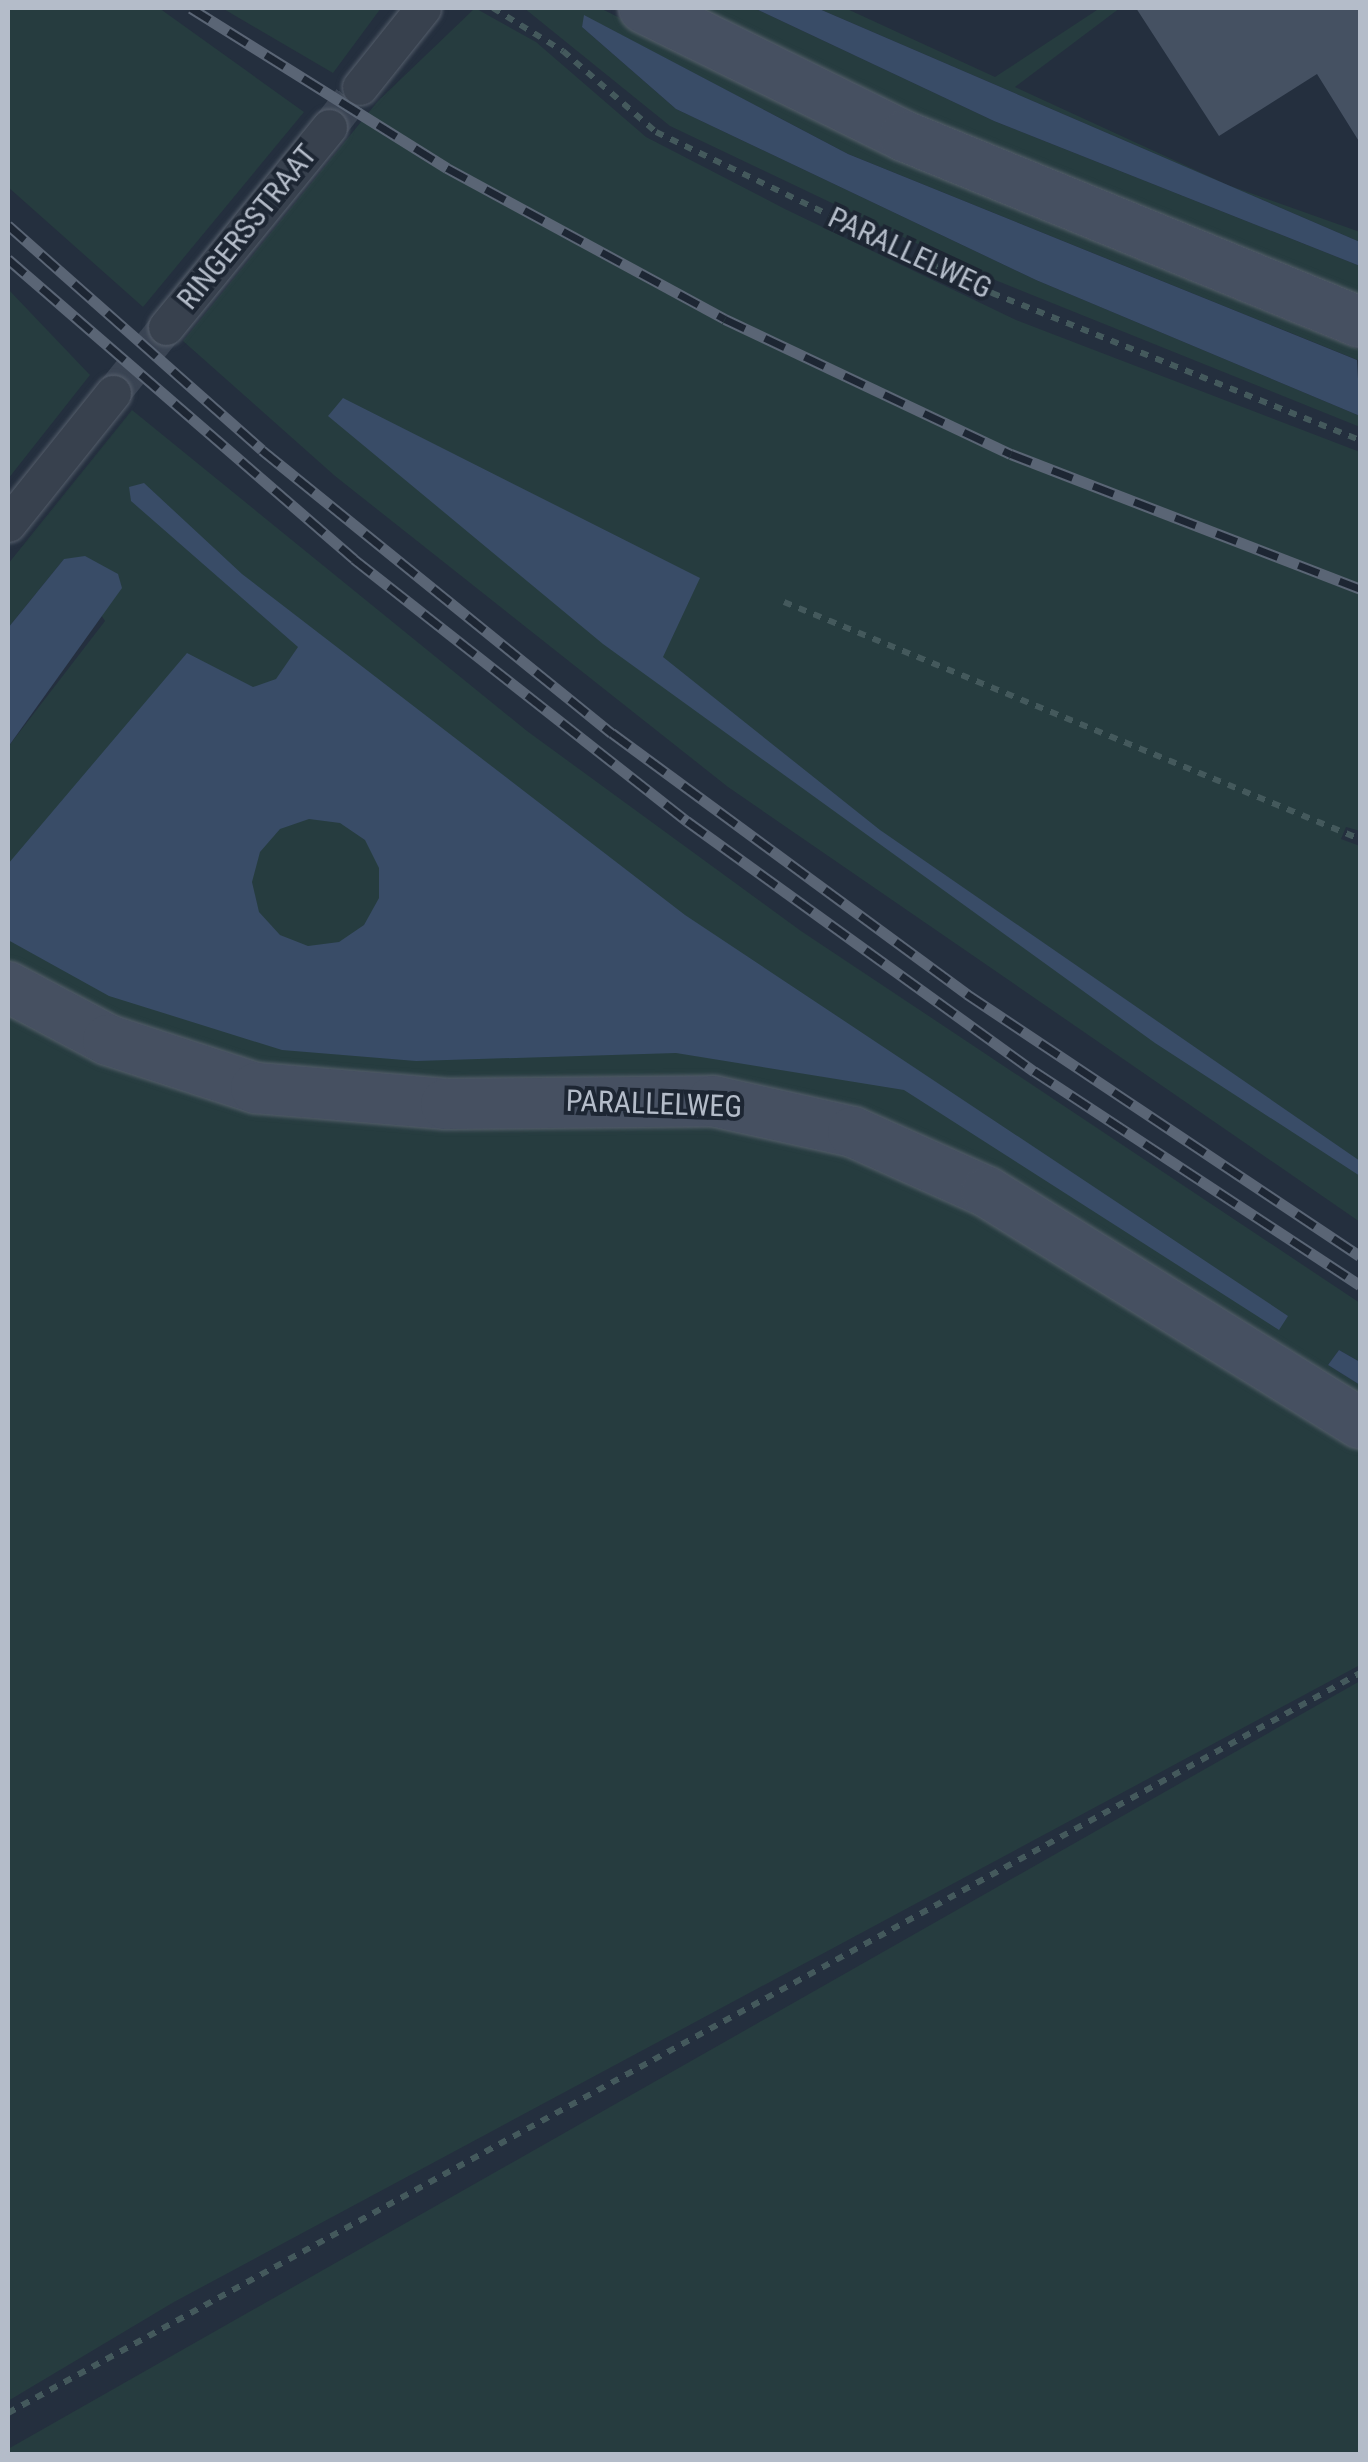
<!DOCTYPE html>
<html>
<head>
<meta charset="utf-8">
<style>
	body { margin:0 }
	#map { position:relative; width:1368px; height:2462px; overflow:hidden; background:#242f3e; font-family:"Roboto Condensed",sans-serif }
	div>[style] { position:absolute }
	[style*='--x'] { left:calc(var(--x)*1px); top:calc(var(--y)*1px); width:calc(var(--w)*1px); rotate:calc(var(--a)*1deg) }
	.green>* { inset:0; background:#263c3f }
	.water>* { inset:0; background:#394c67 }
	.building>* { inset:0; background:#455162 }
	.street-tunnel>* { height:35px; margin-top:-17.5px; transform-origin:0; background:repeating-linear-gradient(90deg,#3a4453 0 35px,transparent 0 53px) }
	.path>* { height:6px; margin-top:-3px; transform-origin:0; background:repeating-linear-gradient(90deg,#44595c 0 8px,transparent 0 16px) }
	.roads { filter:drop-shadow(0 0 2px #565f6c) drop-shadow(0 0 2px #565f6c) }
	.street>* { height:35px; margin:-17.5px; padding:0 17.5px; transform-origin:17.5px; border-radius:17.5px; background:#38414e }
	.secondary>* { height:50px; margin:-25px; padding:0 25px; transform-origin:25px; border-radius:25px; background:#465061 }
	.rail>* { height:11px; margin-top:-5.5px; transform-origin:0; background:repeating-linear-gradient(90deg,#1d2633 0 22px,#5a6575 0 44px); box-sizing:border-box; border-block:2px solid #5a6575 }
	span { translate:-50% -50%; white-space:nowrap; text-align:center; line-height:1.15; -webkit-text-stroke:8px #1d2633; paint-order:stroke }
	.street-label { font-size:30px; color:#b4bcc9 }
	.frame { position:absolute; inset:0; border:10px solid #b4bcc9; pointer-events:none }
</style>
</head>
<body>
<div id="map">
	<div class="green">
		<div style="clip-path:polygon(8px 8px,159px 8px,304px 112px,143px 307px,8px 187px)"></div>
		<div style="clip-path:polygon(222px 8px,381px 8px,333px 73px)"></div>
		<div style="clip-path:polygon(475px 8px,536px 42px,646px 137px,785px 209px,1016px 320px,1360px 452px,1360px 831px,1346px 827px,1341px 839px,1360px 846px,1360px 1222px,728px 787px,335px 476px,183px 341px,378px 101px)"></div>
		<div style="clip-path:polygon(524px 8px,600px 8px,917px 168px,1360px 350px,1360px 361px,848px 154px,585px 16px,582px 27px,676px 109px,1036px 280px,1360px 416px,1360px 427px,985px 276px,670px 126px)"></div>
		<div style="clip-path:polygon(690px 8px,754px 8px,994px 121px,1360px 266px,1360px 299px,870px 96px)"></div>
		<div style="clip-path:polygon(817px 8px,845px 8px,995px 77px,1100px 8px,1120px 8px,1015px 87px,1228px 185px,1360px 232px,1360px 242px)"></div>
		<div style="clip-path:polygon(8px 289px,90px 375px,8px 479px)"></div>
		<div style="clip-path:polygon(132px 410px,527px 731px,801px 931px,1360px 1303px,1360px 1362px,1339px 1350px,1328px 1365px,1360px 1385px,1360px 1398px,943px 1148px,333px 1081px,150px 1038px,8px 966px,8px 747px,105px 621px,64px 559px,8px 628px,8px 564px)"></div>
		<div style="clip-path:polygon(8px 1010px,28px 1023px,562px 1117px,762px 1128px,913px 1174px,1360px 1447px,1360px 1665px,174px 2302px,8px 2401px)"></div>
		<div style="clip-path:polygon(1360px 1681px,1360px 2454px,8px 2454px,8px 2449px)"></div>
	</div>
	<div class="water">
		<div style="clip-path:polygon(754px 8px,817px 8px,1360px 242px,1360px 266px,994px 121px)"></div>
		<div style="clip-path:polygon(584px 15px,848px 154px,1357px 360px,1360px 416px,1036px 280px,676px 109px,582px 27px)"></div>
		<div style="clip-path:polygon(343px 398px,700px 578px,663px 657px,880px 830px,1360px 1161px,1360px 1176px,1155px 1043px,603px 644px,328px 416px)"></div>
		<div style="clip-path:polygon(evenodd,144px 483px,242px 574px,685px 915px,1288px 1316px,1279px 1330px,904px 1090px,676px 1053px,416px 1061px,282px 1050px,109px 996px,8px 940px,8px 864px,187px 653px,253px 687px,276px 679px,298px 647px,131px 501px,129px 487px,144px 483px,309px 819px,340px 823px,365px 840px,379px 868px,379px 898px,364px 925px,339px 942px,308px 946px,280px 935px,259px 912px,252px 882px,260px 852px,280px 829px,309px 819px)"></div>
		<div style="clip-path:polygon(85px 556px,118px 574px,122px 588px,8px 747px,8px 628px,64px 559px)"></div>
		<div style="clip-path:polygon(1339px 1350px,1360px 1362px,1360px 1385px,1328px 1365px)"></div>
	</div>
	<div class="building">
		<div style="clip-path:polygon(1136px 8px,1360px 8px,1360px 143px,1317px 74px,1219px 136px)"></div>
	</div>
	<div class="street-tunnel">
		<div style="--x:329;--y:127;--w:51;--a:-52.2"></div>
		<div style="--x:113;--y:393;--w:85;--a:-51.2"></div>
	</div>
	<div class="path">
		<div style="--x:493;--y:8;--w:82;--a:31.6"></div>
		<div style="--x:563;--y:51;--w:123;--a:41.1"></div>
		<div style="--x:656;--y:132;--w:373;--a:25.6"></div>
		<div style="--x:992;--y:293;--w:396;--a:21.8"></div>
		<div style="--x:784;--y:602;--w:623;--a:22.37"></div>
		<div style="--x:8;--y:2413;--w:1541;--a:-28.69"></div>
	</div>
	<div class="roads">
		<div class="street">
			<div style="--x:360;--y:87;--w:101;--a:-51.4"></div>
			<div style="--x:166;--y:327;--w:258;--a:-50.8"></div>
			<div style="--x:8;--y:524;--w:168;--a:-51.3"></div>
		</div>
		<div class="secondary">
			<div style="--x:644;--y:8;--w:290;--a:26.2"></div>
			<div style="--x:904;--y:136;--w:492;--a:22.2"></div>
			<div style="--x:8;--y:987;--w:113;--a:27.9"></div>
			<div style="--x:108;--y:1040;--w:156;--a:18"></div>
			<div style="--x:256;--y:1088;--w:191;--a:4.8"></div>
			<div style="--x:446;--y:1104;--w:267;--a:-0.6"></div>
			<div style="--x:713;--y:1101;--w:143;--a:12.5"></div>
			<div style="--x:853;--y:1132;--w:147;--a:24.1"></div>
			<div style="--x:987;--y:1192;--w:439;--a:31.8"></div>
		</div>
	</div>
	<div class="rail">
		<div style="--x:191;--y:8;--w:302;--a:32"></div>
		<div style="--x:447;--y:168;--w:316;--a:28.5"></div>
		<div style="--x:725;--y:319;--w:316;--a:25.3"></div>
		<div style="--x:1011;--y:454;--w:374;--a:21.1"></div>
		<div style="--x:8;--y:225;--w:339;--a:41.5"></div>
		<div style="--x:262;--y:450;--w:450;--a:39"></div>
		<div style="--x:612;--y:733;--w:441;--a:36.3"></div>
		<div style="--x:967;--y:994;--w:472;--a:33.7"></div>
		<div style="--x:8;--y:259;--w:458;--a:40.9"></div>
		<div style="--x:354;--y:559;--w:424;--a:38.2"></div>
		<div style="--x:687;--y:821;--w:428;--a:35.8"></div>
		<div style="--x:1034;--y:1071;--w:390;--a:33.3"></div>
	</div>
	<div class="street-label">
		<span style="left:247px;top:227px;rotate:-51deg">RINGERSSTRAAT</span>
		<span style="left:910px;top:253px;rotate:25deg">PARALLELWEG</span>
		<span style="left:654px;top:1104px;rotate:2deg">PARALLELWEG</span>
	</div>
	<div class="frame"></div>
</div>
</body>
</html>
